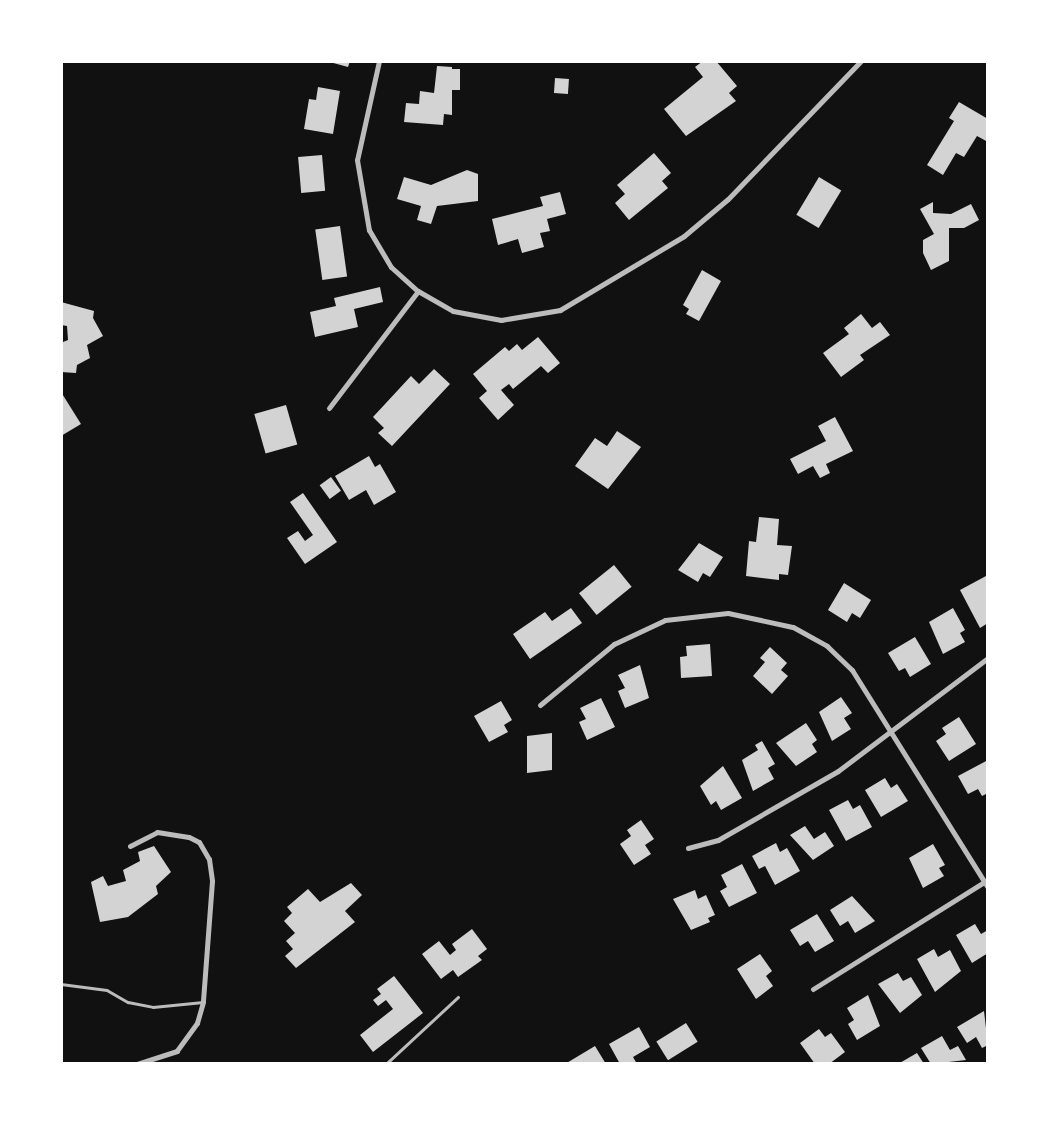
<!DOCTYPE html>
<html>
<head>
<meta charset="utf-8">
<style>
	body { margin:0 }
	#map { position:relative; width:1049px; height:1125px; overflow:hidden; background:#111; font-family:"Golos Text",sans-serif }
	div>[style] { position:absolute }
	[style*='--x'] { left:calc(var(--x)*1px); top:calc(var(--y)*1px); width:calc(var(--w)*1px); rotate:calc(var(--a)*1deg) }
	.building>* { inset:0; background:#d3d3d3; transform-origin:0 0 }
	.service>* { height:2.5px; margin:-1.25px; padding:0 1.25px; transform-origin:1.25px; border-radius:1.25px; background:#bcbcbc }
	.minor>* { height:5px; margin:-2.5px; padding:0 2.5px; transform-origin:2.5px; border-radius:2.5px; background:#bcbcbc }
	span { translate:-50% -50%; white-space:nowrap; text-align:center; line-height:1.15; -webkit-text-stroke:5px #fff; paint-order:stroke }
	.frame { position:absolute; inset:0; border:63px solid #fff; pointer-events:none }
</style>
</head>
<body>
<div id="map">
	<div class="building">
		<div style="clip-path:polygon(326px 61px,350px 61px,348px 67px)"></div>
		<div style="clip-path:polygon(703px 61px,716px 61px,737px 86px,729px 93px,736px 101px,686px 136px,664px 109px,703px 77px,695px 67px)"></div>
		<div style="clip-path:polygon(437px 66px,452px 67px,452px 115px,444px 114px,443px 125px,404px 122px,406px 103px,419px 104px,420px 91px,434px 93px)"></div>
		<div style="left:452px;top:69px;width:8px;height:21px"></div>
		<div style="left:555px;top:78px;width:14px;height:15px;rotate:4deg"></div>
		<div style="clip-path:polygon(318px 87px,340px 91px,333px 134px,304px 129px,309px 99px,316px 100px)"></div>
		<div style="clip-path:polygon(959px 102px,988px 119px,988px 142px,977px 136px,964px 157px,956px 153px,943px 175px,927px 165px,954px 121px,949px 118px)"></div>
		<div style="clip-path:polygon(654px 153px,671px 173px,662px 181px,668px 188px,629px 220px,615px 203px,625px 194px,617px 185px)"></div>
		<div style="left:322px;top:155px;width:36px;height:24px;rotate:85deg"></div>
		<div style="clip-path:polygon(467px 170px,478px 174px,478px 201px,437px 206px,431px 224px,417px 220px,421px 206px,397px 199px,404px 177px,431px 185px)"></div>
		<div style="left:819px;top:177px;width:26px;height:44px;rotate:31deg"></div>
		<div style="clip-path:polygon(560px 192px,566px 214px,547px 219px,550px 231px,540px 233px,544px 247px,522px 253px,518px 239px,498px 245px,492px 219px,543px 206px,540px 197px)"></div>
		<div style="clip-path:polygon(933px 202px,933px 213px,951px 214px,971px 204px,979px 220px,964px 228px,949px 228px,949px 261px,931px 270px,923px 253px,923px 240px,934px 234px,920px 209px)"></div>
		<div style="left:340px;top:226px;width:51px;height:25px;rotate:82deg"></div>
		<div style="clip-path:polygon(702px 270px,721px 281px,699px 321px,686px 314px,689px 309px,683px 305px)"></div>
		<div style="clip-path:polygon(380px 287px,383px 302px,354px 309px,358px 327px,315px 337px,310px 312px,336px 306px,334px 298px)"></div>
		<div style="clip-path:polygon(61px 302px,94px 311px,93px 318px,103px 336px,87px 345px,90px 358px,77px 365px,76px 373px,61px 372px,63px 342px,68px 340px,67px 326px,61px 325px)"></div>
		<div style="clip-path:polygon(861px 314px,872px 328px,880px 322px,890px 335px,860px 355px,864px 360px,841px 377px,823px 353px,849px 334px,844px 328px)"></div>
		<div style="clip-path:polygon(538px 337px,560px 363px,548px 373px,541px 366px,513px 389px,509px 384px,501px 390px,514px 405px,498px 420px,479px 398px,487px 391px,473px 374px,505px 347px,509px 351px,517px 344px,522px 350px)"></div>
		<div style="clip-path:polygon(434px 369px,450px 384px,392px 446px,378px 433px,384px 428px,373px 417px,411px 376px,419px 384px)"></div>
		<div style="clip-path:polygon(61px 392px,81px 424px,61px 436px)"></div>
		<div style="left:286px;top:405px;width:41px;height:33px;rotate:74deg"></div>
		<div style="clip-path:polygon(835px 417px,853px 451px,826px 464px,830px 473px,820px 478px,813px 466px,798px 474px,790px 459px,826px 441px,818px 426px)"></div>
		<div style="clip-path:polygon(617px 431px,641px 447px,608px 489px,575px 466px,595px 438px,607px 446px)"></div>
		<div style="clip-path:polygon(369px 456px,375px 467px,380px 464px,396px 492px,374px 505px,366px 490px,349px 500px,335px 476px)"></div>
		<div style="left:331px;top:477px;width:17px;height:14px;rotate:54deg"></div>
		<div style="clip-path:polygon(303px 493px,337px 542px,305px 564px,287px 538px,298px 531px,305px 541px,313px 535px,290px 502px)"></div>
		<div style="clip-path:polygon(759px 517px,779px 519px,777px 545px,792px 546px,788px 575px,779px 574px,779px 580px,746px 576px,749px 541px,756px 542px)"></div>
		<div style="clip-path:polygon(699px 543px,723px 557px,710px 577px,703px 573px,698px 582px,678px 570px)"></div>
		<div style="left:614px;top:565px;width:28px;height:45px;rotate:51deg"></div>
		<div style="clip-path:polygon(986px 576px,988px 623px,980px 628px,960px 590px)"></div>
		<div style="clip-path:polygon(844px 583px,871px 600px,860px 618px,852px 613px,847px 622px,828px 610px)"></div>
		<div style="clip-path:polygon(571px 608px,582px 623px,530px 659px,513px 634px,545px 612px,552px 621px)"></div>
		<div style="clip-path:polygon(953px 608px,965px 630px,960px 633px,965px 642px,943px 654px,929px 622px)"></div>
		<div style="clip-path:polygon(915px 637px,931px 664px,910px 677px,905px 668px,899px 671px,888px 653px)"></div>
		<div style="clip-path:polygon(710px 644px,712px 676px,681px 678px,680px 657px,687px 656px,686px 646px)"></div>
		<div style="clip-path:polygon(770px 647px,787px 663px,781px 670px,788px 676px,772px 694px,753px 676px,765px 662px,760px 658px)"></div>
		<div style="clip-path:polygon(640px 665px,649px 698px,625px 708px,618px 691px,625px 688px,618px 675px)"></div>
		<div style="clip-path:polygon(841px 697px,852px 713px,844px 718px,851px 729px,832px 741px,819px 712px)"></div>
		<div style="clip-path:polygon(601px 698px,615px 727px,587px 740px,579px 722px,586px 719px,580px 708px)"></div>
		<div style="clip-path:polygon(501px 701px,512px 720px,504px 725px,508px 732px,489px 742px,474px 716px)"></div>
		<div style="clip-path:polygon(959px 717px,976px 744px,949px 761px,936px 741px,946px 734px,942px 728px)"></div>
		<div style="clip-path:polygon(806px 723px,817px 740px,812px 744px,817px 752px,796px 766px,776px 743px)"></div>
		<div style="clip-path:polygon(552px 733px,552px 770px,527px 773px,527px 736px)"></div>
		<div style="clip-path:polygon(762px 741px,775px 764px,768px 768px,774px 779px,753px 791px,742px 760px,758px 750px,755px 745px)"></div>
		<div style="clip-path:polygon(988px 760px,988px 793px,982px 796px,978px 789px,968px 794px,958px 776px)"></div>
		<div style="clip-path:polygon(723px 766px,742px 798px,721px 810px,716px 801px,711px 805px,700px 786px)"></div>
		<div style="clip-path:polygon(885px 778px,891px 788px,897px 784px,908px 801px,881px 817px,865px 790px)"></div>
		<div style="clip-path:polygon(848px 800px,853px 809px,860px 805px,872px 827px,846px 841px,829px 810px)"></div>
		<div style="clip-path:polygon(641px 820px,654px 839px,645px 845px,651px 854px,634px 865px,620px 844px,631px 836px,627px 830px)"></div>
		<div style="clip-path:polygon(805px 826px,814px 839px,825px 832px,834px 846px,813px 860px,790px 835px)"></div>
		<div style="clip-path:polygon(776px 843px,780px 852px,787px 848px,800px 871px,775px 885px,765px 866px,759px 869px,752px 856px)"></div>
		<div style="clip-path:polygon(933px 844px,945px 865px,939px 868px,944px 876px,923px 888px,909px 858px)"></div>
		<div style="clip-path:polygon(154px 846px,171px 872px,156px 886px,158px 894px,128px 917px,100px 922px,91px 882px,103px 876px,108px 886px,126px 881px,123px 870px,140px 861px,138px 852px)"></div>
		<div style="clip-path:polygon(742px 864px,757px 893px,729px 907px,720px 891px,727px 887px,721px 875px)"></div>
		<div style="clip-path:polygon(351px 883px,362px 895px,345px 911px,355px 922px,296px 968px,285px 956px,293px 949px,286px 941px,295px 933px,284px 921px,292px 913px,287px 907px,308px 889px,320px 902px)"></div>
		<div style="clip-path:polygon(695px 890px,698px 899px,706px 895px,715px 915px,708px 918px,710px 922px,691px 930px,673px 899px)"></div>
		<div style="clip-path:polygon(852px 896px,875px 921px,855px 933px,848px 921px,840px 926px,830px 910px)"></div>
		<div style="clip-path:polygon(817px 914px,834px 941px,815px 952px,808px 941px,800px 946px,790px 930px)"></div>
		<div style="clip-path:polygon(975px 924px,981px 934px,988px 930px,988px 953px,972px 963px,956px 935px)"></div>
		<div style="clip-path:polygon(472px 929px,487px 949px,478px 956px,482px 960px,458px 977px,453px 970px,441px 979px,422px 954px,439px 941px,450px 955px,456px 950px,452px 944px)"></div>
		<div style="clip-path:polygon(934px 949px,938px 957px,950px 950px,961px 971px,935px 992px,917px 959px)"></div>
		<div style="clip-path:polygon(760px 954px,772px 971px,766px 976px,773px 986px,756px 999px,737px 969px)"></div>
		<div style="clip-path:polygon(898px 973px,903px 981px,911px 977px,922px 995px,900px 1013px,878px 984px)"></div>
		<div style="clip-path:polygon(394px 976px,423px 1013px,373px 1052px,360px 1035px,393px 1009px,386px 1000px,378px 1006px,373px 1000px,381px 994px,377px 989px)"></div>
		<div style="clip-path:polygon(868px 995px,880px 1026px,857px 1040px,848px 1024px,854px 1020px,847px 1008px)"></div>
		<div style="clip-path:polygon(984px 1011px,988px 1045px,982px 1048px,976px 1037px,967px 1043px,957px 1027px)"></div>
		<div style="left:686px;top:1023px;width:22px;height:35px;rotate:58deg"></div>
		<div style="clip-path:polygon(639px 1027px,650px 1047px,633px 1057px,637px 1064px,620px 1064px,609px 1044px)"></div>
		<div style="clip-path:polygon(819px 1029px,825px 1037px,831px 1033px,845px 1052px,829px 1064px,815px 1064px,800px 1043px)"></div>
		<div style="clip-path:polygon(942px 1036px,950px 1050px,958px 1046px,966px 1060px,931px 1064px,921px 1048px)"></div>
		<div style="clip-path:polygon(595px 1046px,606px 1064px,565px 1064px)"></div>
		<div style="clip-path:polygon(917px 1053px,924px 1064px,898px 1064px)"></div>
	</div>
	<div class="service">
		<div style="--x:61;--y:984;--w:46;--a:7.4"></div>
		<div style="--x:107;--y:990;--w:24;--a:30"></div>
		<div style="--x:128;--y:1002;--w:25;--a:11"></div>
		<div style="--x:153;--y:1007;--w:50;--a:-5.7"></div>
		<div style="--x:386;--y:1064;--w:98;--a:-42.9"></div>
	</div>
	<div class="minor">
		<div style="--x:379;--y:61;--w:101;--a:102.5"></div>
		<div style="--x:357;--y:160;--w:71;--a:80.3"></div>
		<div style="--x:369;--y:230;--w:43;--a:59.3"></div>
		<div style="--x:391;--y:267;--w:36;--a:42"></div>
		<div style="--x:418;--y:291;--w:40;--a:29.7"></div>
		<div style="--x:453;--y:311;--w:49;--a:10.6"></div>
		<div style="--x:501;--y:320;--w:60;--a:-9.6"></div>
		<div style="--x:560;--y:310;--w:144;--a:-30.8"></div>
		<div style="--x:684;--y:236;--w:57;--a:-40.1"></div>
		<div style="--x:728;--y:199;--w:192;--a:-46.1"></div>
		<div style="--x:329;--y:408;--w:147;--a:-52.7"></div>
		<div style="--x:540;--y:705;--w:96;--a:-39.5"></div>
		<div style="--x:614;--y:644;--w:56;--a:-25.2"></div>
		<div style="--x:665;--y:620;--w:63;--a:-6.3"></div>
		<div style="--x:728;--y:613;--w:66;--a:12.2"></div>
		<div style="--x:793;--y:627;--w:39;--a:29"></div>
		<div style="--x:827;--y:646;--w:35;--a:44"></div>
		<div style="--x:852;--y:670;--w:257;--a:58"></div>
		<div style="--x:130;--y:846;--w:30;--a:-27"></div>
		<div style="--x:157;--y:832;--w:32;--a:9"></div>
		<div style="--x:189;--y:837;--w:11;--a:27"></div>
		<div style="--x:199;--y:842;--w:20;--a:60"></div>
		<div style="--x:209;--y:859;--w:22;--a:82"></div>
		<div style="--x:212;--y:881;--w:121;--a:94.3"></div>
		<div style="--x:203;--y:1002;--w:22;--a:106"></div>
		<div style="--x:197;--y:1023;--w:34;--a:126"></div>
		<div style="--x:177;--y:1051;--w:42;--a:162"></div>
		<div style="--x:688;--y:848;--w:31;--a:-15"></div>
		<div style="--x:718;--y:840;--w:138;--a:-29.9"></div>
		<div style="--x:838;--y:771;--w:188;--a:-37"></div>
		<div style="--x:813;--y:989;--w:202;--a:-32"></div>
	</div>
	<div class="frame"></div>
</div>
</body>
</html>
